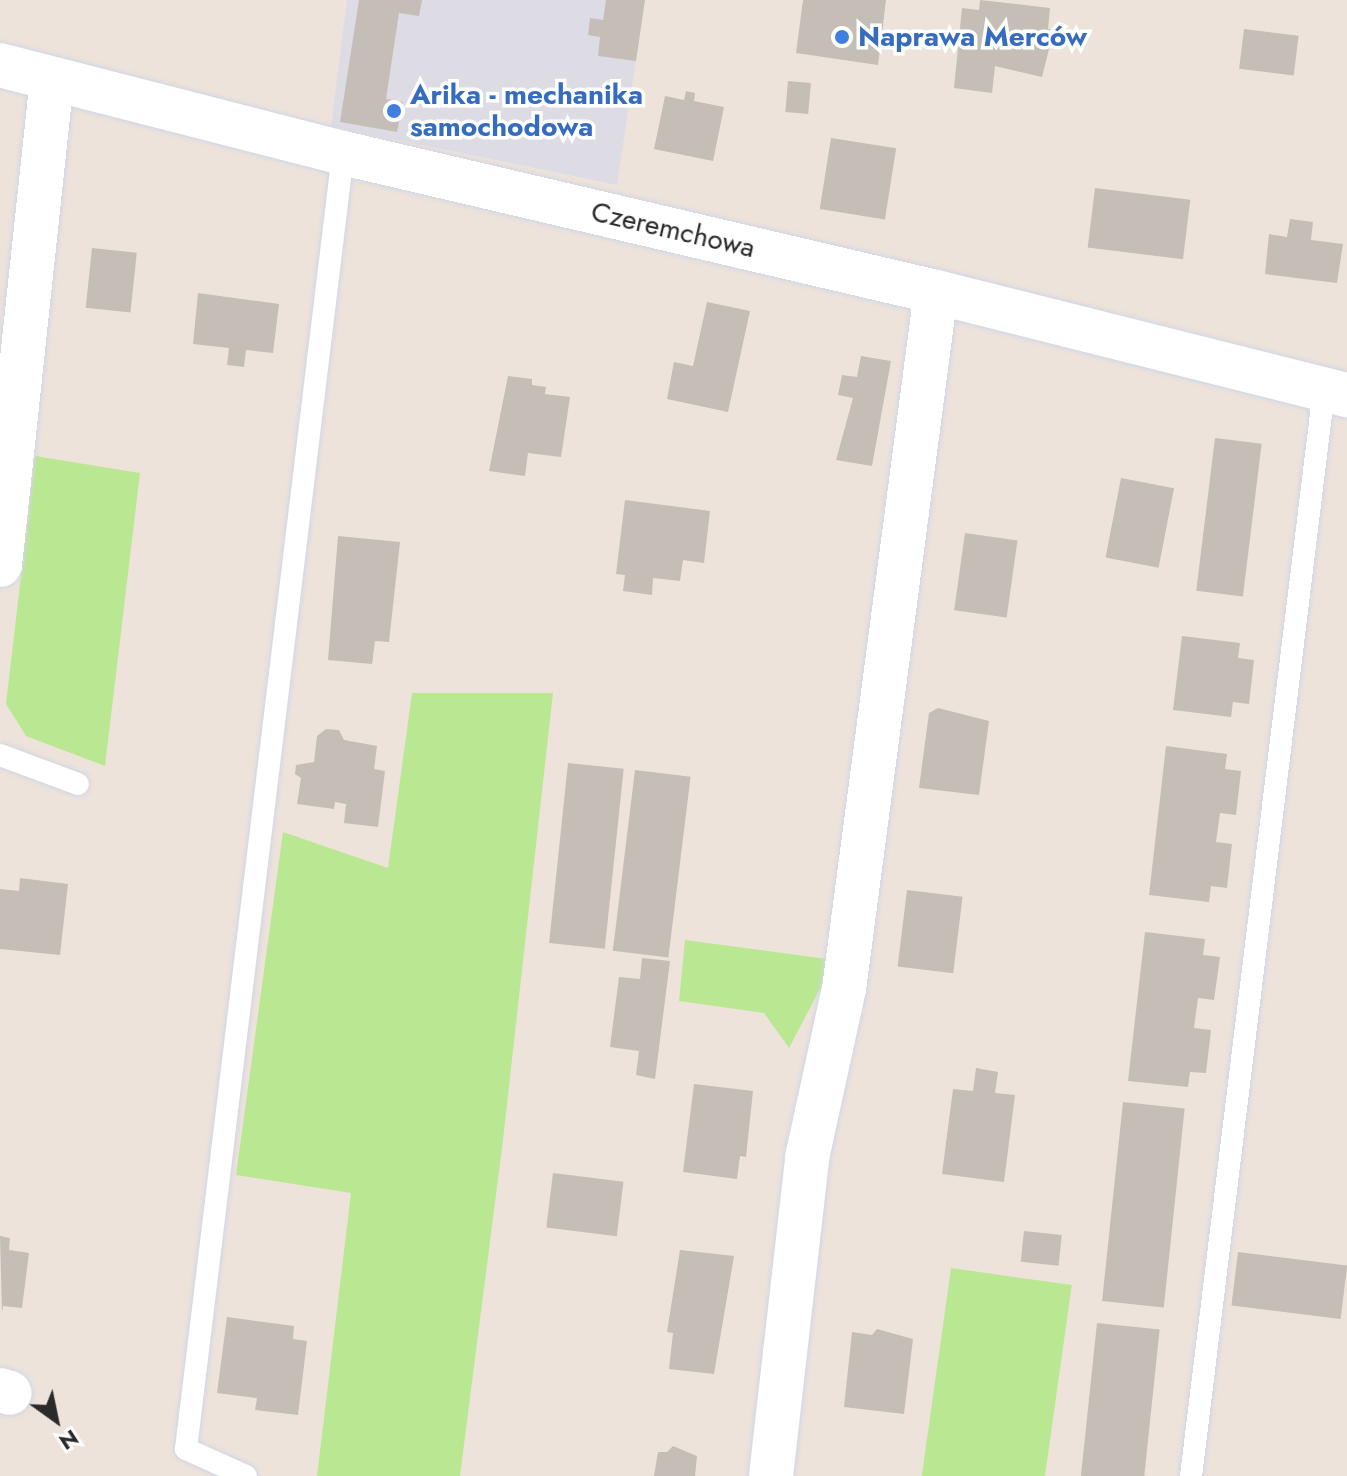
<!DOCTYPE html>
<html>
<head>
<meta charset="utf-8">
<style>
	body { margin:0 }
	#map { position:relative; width:1347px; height:1476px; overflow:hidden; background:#ede3db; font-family:Jost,sans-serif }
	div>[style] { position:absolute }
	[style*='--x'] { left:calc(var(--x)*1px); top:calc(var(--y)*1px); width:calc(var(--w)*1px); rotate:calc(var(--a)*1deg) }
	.industrial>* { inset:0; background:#dddce5 }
	.green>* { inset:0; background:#bae892; transform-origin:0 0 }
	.building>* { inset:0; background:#c5beb6; transform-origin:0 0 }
	.roads { filter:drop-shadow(0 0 2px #d0d6e4) drop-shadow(0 0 2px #d0d6e4) }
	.lane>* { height:22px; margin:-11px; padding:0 11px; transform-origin:11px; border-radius:11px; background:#fff }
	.street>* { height:44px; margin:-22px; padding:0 22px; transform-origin:22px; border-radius:22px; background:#fff }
	.dots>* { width:22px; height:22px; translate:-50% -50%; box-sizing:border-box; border:4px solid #fff; border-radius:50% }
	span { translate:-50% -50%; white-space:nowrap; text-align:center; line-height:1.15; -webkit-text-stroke:7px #fff; paint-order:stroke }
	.shop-label { font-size:28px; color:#366cbe; font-weight:700 }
	.left { translate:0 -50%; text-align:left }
	.street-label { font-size:28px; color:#2a2a2a }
	.north { position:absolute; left:16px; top:1380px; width:80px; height:80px; -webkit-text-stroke:6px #fff; paint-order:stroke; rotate:147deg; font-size:22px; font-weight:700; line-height:32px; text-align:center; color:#2a2a2a }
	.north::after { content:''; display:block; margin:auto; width:28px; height:36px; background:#2a2a2a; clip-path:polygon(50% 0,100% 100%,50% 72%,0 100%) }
</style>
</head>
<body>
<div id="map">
	<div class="industrial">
		<div style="clip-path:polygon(347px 0,645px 0,617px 185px,331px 126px)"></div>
	</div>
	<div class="green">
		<div style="clip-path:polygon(35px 456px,140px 473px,105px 766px,26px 736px,6px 704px)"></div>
		<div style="clip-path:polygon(412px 693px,553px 693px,503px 1140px,460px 1476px,317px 1476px,351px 1193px,236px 1175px,283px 832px,388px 868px)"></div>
		<div style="clip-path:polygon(685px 940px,827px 959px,821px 987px,789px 1048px,764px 1013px,679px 1001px)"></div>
		<div style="left:951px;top:1268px;width:122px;height:210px;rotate:8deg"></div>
	</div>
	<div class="building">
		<div style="clip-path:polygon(359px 0,422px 0,419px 16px,399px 13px,386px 99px,403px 102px,397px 132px,340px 122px)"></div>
		<div style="clip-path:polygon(606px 0,645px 0,636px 61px,598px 56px,600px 37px,588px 35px,590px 18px,603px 20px)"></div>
		<div style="clip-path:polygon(803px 0,886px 0,878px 65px,796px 53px)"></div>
		<div style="clip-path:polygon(980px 0,1050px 8px,1048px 29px,1054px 29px,1042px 77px,995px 66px,992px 93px,954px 88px,962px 8px,979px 10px)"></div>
		<div style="left:1244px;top:29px;width:55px;height:40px;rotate:7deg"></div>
		<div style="left:788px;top:81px;width:23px;height:31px;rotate:5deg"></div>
		<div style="clip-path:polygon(686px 91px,695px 93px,694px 101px,724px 107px,713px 161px,654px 149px,665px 96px,684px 100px)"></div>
		<div style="left:831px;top:138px;width:66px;height:72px;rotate:9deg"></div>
		<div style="left:1095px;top:188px;width:96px;height:60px;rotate:7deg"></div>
		<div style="clip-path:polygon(1290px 219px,1313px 222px,1311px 240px,1343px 244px,1337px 283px,1265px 274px,1269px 234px,1287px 237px)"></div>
		<div style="left:92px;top:248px;width:45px;height:60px;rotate:6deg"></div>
		<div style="clip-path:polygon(198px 293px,279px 304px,273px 353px,246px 350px,244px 367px,227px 365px,229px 348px,193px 344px)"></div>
		<div style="clip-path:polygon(707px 302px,750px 311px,728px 412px,667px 399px,674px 362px,693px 366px)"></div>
		<div style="clip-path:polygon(861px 356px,891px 361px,872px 466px,836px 460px,853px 398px,838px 395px,842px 375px,857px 377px)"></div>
		<div style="clip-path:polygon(508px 376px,532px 379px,532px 385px,546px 387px,545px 394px,570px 397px,561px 457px,528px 453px,525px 476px,489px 471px)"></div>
		<div style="left:1215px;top:438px;width:47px;height:154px;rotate:7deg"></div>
		<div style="left:1121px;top:478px;width:54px;height:81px;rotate:11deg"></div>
		<div style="clip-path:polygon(625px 500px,710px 511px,704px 563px,683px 560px,680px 581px,653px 578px,652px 595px,623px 591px,625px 575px,616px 574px)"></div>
		<div style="left:965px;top:533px;width:53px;height:78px;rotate:8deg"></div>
		<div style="clip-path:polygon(338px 536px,400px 542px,389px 642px,375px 641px,372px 664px,328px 660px)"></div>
		<div style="clip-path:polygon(1182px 636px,1240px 643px,1238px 658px,1254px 660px,1249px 704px,1233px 702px,1231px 717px,1173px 710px)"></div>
		<div style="clip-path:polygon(938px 708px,989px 721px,979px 795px,919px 788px,929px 713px)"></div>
		<div style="clip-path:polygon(326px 729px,339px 730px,344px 740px,377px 746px,374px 769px,385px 771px,378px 827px,344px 823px,346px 804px,335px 802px,334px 809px,297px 804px,301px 778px,295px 774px,296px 765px,314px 762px,317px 736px)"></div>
		<div style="clip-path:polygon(1166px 746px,1227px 754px,1225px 769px,1241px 771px,1236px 815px,1220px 813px,1218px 828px,1216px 842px,1232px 844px,1227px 888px,1211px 886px,1209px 902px,1149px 895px)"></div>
		<div style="left:568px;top:763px;width:56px;height:181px;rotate:6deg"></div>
		<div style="left:635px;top:770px;width:56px;height:182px;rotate:7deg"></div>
		<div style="clip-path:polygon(20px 878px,68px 884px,60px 955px,0 949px,0 889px,19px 891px)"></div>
		<div style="left:907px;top:890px;width:56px;height:77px;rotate:7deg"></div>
		<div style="clip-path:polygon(1145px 932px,1205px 939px,1203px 955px,1220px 957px,1214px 1000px,1198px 998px,1194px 1028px,1211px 1030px,1206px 1073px,1190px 1072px,1188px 1087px,1128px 1081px)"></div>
		<div style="clip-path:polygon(642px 958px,670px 961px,655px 1079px,636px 1075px,639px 1051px,610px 1047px,619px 977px,640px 979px)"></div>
		<div style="clip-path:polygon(976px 1068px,998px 1072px,995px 1093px,1015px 1095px,1004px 1182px,942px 1174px,953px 1089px,973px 1091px)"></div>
		<div style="clip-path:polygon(694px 1084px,753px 1091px,746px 1157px,740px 1156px,737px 1179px,683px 1172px)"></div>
		<div style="left:1123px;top:1102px;width:62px;height:200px;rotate:6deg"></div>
		<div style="left:553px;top:1173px;width:71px;height:55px;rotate:7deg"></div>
		<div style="left:1024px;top:1231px;width:38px;height:31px;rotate:6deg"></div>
		<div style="clip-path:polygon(0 1236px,10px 1238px,9px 1250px,29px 1253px,22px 1308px,3px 1306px,2px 1312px)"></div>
		<div style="clip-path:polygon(680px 1250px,734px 1256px,714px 1374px,669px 1369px,673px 1333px,667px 1332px)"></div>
		<div style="left:1238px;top:1252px;width:110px;height:54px;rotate:7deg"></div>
		<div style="clip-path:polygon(227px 1317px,294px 1326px,293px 1339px,307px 1341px,298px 1415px,255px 1410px,257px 1398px,217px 1393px)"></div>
		<div style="left:1097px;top:1323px;width:63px;height:154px;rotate:6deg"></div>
		<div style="clip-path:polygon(877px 1329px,913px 1339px,904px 1414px,844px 1407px,852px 1332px,872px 1335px)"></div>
		<div style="clip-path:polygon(673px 1446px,697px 1456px,695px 1476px,654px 1476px,658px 1452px,667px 1452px)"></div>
	</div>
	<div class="roads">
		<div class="lane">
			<div style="--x:0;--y:755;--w:83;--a:20.4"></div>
			<div style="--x:246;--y:1476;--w:66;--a:-155.8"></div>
			<div style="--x:186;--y:1449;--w:1305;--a:-83.09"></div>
			<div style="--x:1191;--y:1476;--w:1095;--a:-83.02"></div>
		</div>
		<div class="street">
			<div style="--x:0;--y:65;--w:354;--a:14.4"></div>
			<div style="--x:343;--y:153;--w:609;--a:13.19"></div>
			<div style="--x:936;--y:292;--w:424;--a:14.1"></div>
			<div style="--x:0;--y:565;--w:488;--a:-83.9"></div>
			<div style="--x:0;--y:1390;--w:10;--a:17"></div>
			<div style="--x:771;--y:1476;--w:320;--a:-83.5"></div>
			<div style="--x:807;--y:1158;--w:173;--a:-77.7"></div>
			<div style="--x:844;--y:989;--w:703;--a:-82.48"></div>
		</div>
	</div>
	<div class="dots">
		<div style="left:842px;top:37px;background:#3f7fe0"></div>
		<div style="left:394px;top:111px;background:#3f7fe0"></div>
	</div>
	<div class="shop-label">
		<span class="left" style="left:858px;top:37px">Naprawa Merców</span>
		<span class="left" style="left:410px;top:111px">Arika - mechanika<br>samochodowa</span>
	</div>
	<div class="street-label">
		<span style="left:673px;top:230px;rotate:13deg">Czeremchowa</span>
	</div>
	<div class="north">N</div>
</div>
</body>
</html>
